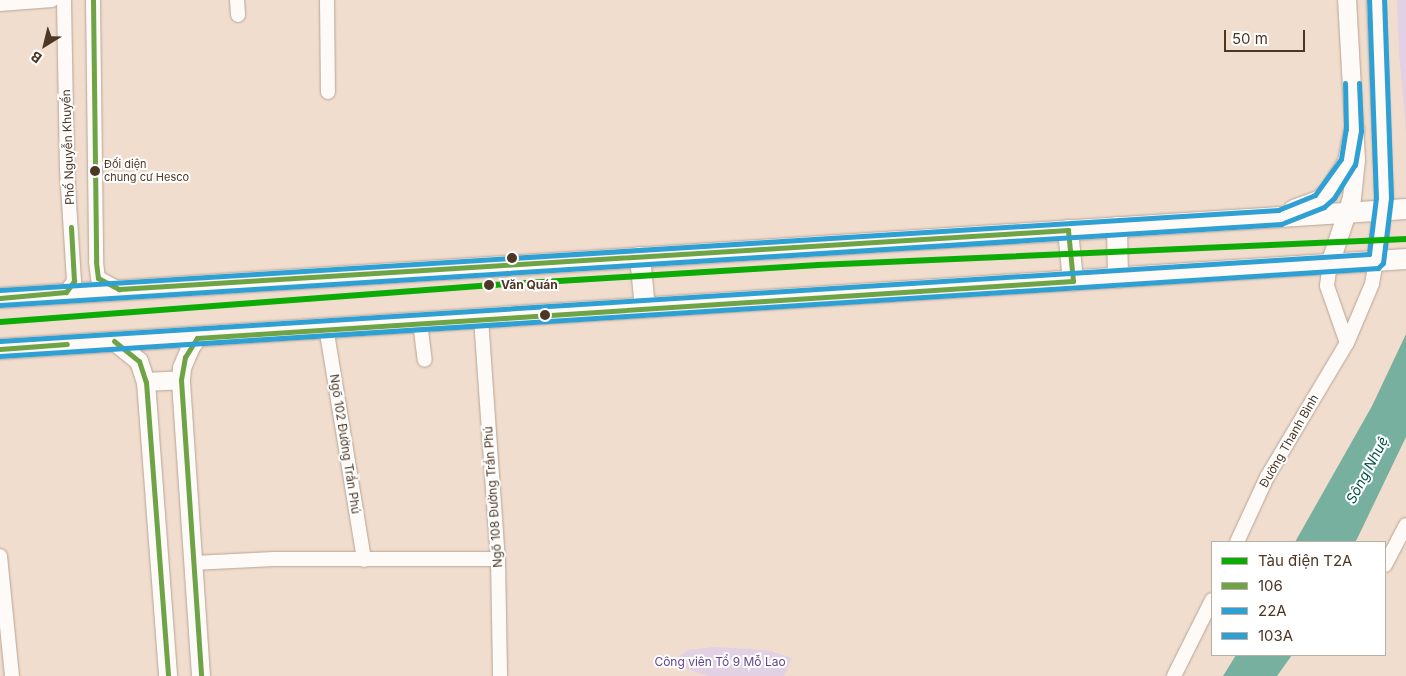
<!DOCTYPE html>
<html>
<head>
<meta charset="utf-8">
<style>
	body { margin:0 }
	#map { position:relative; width:1406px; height:676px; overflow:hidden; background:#f1ddce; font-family:Inter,sans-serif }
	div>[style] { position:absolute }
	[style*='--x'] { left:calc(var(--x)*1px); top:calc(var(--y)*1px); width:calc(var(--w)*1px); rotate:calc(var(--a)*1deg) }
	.green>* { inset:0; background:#e2d0e5 }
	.water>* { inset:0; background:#78b0a0 }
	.roads { filter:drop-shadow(0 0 1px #b7a495) drop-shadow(0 0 1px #b7a495) }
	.minor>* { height:14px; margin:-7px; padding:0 7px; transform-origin:7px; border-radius:7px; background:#fdfaf8 }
	.major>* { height:18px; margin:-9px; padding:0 9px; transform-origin:9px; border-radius:9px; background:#fdfaf8 }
	.highway>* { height:20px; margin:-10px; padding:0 10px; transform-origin:10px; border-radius:10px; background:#fdfaf8 }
	.bus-1>* { height:5px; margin:-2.5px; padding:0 2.5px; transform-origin:2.5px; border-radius:2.5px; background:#6ea445 }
	.bus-2>* { height:5px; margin:-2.5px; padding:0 2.5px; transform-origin:2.5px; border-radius:2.5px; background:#2fa0d3 }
	.bus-3>* { height:5px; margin:-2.5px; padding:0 2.5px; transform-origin:2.5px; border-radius:2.5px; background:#2fa0d3 }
	.metro-1>* { height:6px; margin:-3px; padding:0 3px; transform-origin:3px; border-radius:3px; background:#0cab05 }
	.dots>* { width:14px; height:14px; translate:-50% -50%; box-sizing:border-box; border:2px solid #fff; border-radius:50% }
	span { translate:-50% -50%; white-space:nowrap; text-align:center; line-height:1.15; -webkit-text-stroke:4px #fff; paint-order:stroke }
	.bus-label { font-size:11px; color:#4d3623 }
	.left { translate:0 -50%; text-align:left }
	.street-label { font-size:12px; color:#4d3623 }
	.stop-label { font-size:12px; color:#4d3623; font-weight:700 }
	.park-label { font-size:12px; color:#61448d }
	.water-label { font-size:14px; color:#015247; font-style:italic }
	.legend { position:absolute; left:1211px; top:541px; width:175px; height:115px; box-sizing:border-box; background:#fff; border:1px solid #b8afa7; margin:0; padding:6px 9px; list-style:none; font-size:15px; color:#4d3623 }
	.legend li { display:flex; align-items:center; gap:10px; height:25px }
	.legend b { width:25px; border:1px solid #b8afa7 }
	.north { position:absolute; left:20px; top:20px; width:50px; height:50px; -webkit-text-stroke:4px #fff; paint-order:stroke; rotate:216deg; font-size:14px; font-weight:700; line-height:20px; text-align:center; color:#4d3623 }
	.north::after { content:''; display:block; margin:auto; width:18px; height:22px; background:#4d3623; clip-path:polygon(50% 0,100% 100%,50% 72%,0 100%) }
	.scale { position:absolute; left:1224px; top:30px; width:81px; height:22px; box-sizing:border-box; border:2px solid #4d3623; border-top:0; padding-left:6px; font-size:15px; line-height:18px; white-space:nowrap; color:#4d3623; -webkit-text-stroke:4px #fff; paint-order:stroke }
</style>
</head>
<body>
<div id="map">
	<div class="green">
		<div style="clip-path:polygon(1397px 0,1406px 0,1406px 132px,1399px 52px)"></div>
		<div style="clip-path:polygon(714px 647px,767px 650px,792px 658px,784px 676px,708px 676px,670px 663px,688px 650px)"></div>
	</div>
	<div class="water">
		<div style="clip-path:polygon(1406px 334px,1406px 437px,1357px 539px,1355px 542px,1295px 542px,1372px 406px)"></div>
		<div style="clip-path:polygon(1236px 655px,1292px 655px,1277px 676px,1223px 676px)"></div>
	</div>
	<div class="roads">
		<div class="minor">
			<div style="--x:64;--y:0;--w:170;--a:89"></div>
			<div style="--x:67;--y:170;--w:111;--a:86.4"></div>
			<div style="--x:74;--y:281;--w:14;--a:126"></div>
			<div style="--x:93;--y:0;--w:262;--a:89.3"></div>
			<div style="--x:96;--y:262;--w:16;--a:83"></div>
			<div style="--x:98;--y:278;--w:24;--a:28"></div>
			<div style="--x:237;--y:0;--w:15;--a:86"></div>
			<div style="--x:327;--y:0;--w:92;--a:89.4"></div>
			<div style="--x:0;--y:4;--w:52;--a:-4.4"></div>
			<div style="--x:1330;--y:264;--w:22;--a:98"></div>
			<div style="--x:1327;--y:286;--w:60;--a:70.7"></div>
			<div style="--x:481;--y:318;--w:242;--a:86"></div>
			<div style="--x:498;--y:559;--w:117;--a:89"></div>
			<div style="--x:420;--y:322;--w:38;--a:83"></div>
			<div style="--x:326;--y:327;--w:236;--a:80.7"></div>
			<div style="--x:1237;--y:542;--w:72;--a:-65.2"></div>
			<div style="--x:1267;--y:477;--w:156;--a:-59.2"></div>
			<div style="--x:1347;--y:343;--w:64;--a:-67"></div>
			<div style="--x:1372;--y:284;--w:23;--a:-80"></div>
			<div style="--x:0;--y:556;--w:121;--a:84.3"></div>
			<div style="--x:193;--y:563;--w:81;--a:-2.8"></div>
			<div style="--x:274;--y:559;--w:224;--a:0"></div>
			<div style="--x:1385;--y:565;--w:45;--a:-62.3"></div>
			<div style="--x:1174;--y:676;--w:85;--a:-63.4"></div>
		</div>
		<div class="major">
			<div style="--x:1376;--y:261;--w:64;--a:-82.8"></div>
			<div style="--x:1384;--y:198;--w:198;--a:-92.3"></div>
			<div style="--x:1330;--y:264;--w:70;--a:-71.6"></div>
			<div style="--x:1352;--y:198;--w:38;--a:-84"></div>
			<div style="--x:1356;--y:160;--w:160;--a:-93.2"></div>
			<div style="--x:114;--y:341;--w:32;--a:39"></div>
			<div style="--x:139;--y:361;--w:22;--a:72"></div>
			<div style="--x:146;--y:382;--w:295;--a:85.7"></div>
			<div style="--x:146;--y:382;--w:35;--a:-3"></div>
			<div style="--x:201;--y:676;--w:297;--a:-93.9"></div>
			<div style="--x:181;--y:380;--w:12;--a:-85"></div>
			<div style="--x:182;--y:368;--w:23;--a:-67"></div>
			<div style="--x:191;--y:347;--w:11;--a:-56"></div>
			<div style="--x:197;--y:338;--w:10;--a:-17"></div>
		</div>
		<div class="highway">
			<div style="--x:1294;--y:210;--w:27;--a:-20"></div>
			<div style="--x:1319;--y:201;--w:12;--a:-42"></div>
			<div style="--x:1328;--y:193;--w:37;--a:-57"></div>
			<div style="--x:1348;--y:162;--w:33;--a:-79"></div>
			<div style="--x:1117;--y:227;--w:51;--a:88.9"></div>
			<div style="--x:1068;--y:230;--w:51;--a:84.4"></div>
			<div style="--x:640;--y:257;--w:51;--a:84.4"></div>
			<div style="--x:0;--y:298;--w:1409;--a:-3.62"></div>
			<div style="--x:0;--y:349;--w:1409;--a:-3.66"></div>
		</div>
	</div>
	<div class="bus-1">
		<div style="--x:93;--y:0;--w:262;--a:89.3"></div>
		<div style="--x:96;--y:262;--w:16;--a:83"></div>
		<div style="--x:98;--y:278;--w:24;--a:28"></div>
		<div style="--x:119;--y:289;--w:951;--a:-3.56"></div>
		<div style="--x:1068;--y:230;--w:51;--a:84.4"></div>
		<div style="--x:1073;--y:281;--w:878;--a:176.28"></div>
		<div style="--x:197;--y:338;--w:22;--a:122"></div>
		<div style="--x:185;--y:357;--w:23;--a:100"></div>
		<div style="--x:181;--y:380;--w:297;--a:86.1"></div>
		<div style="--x:0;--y:298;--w:66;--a:-5.2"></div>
		<div style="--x:66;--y:292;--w:14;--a:-54"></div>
		<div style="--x:74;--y:281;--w:54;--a:-93.2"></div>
		<div style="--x:114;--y:341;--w:32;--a:39"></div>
		<div style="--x:139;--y:361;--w:22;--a:72"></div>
		<div style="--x:146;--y:382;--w:295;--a:85.7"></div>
		<div style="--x:0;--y:349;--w:67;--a:-4.3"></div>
	</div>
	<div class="bus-2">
		<div style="--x:0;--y:305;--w:1284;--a:-3.62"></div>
		<div style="--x:1281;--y:224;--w:46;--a:-21.6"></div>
		<div style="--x:1324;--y:207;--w:13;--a:-42"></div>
		<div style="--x:1334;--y:198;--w:39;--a:-58"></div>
		<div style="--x:1355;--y:165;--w:35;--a:-80"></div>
		<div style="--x:1361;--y:131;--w:48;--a:-92.4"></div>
		<div style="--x:0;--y:356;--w:1381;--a:-3.65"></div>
		<div style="--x:1378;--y:268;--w:7;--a:-45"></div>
		<div style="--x:1383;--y:263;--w:65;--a:-83"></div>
		<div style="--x:1391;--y:198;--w:198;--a:-92"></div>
	</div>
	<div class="bus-3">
		<div style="--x:0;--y:290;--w:1281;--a:-3.58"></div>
		<div style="--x:1278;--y:210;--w:40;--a:-22"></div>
		<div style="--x:1315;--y:195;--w:44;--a:-54.2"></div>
		<div style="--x:1341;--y:159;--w:30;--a:-81"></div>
		<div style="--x:1346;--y:129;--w:46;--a:-91.2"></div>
		<div style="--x:0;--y:341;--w:1372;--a:-3.64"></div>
		<div style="--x:1369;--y:254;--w:56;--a:-82.9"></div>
		<div style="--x:1376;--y:198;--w:198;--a:-92"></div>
	</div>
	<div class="metro-1">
		<div style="--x:0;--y:322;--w:494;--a:-4.3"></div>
		<div style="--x:493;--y:285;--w:326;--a:-3.5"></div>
		<div style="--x:818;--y:265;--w:589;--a:-2.53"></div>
	</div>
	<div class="dots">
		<div style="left:95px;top:171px;background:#4d3623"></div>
		<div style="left:512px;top:258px;background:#4d3623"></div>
		<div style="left:489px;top:285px;background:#4d3623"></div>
		<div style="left:545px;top:315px;background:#4d3623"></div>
	</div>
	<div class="bus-label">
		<span class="left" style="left:104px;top:171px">Đối diện<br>chung cư Hesco</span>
	</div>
	<div class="street-label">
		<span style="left:68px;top:147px;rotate:-92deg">Phố Nguyễn Khuyến</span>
		<span style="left:1289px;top:441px;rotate:-60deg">Đường Thanh Bình</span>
		<span style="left:345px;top:444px;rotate:81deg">Ngõ 102 Đường Trần Phú</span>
		<span style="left:493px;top:497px;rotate:-94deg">Ngõ 108 Đường Trần Phú</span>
	</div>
	<div class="stop-label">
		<span class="left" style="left:501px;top:285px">Văn Quán</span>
	</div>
	<div class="park-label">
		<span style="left:720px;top:662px">Công viên Tổ 9 Mỗ Lao</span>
	</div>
	<div class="water-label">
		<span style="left:1367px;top:470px;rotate:-62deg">Sông Nhuệ</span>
	</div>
	<ul class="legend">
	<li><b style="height:6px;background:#0cab05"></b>Tàu điện T2A</li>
	<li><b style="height:6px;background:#6ea445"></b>106</li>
	<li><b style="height:6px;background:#2fa0d3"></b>22A</li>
	<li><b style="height:6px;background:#2fa0d3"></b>103A</li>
	</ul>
	<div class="north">B</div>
	<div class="scale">50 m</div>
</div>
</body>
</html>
